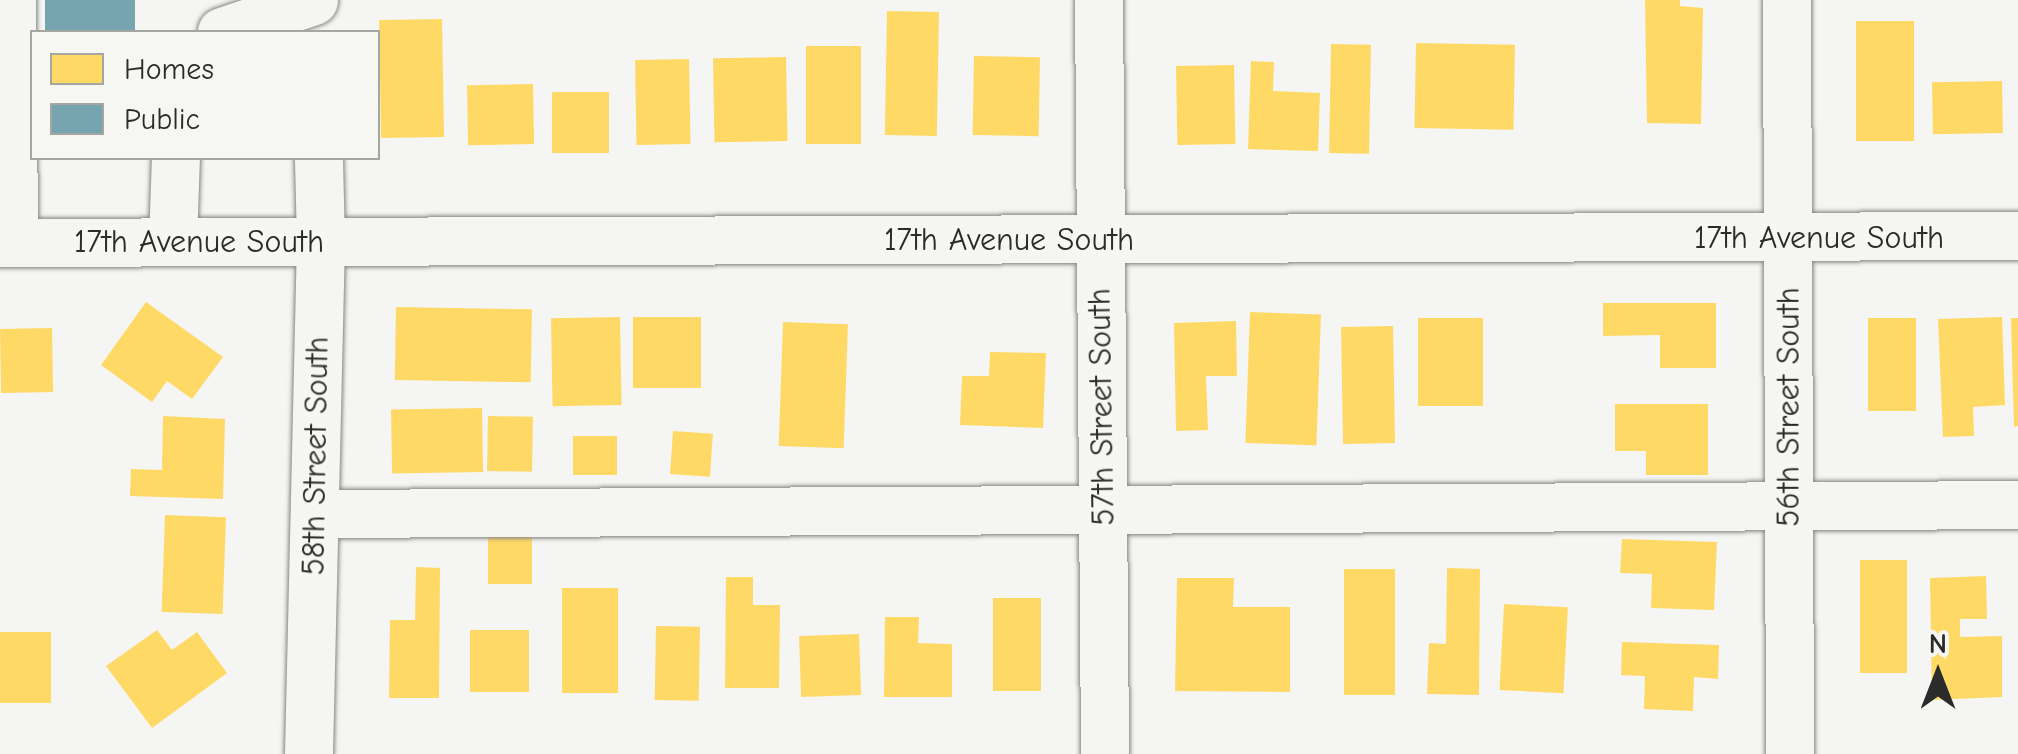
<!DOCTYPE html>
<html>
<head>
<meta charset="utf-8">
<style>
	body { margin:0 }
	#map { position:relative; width:2018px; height:754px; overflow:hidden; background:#f5f5f3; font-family:"Comic Neue",sans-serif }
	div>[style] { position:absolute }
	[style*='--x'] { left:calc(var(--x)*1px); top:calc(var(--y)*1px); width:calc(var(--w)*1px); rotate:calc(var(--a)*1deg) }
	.homes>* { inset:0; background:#ffd966; transform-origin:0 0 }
	.public>* { inset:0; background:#76a5af; transform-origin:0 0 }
	.roads { filter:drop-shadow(0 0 2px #868685) drop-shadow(0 0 2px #868685) }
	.minor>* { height:48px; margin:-24px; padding:0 24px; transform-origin:24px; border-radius:24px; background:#f5f5f3 }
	span { translate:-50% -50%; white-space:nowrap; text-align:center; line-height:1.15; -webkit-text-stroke:10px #f6f6f2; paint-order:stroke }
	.street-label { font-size:32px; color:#2b2b2b }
	.legend { position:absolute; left:30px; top:30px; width:350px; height:130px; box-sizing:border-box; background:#f6f6f2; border:2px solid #a5a5a2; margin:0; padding:12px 18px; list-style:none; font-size:30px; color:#2b2b2b }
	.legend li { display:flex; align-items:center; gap:20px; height:50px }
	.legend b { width:50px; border:2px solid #a5a5a2 }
	.north { position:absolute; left:1888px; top:624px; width:100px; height:100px; -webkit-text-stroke:8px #f6f6f2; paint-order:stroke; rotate:0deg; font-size:28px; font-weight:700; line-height:40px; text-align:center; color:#2b2b2b }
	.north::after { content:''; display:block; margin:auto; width:35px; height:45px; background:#2b2b2b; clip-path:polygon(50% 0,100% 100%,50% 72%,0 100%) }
</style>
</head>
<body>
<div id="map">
	<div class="homes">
		<div style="clip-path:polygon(1645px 0,1680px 0,1680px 6px,1703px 8px,1701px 124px,1647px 123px)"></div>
		<div style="left:887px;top:11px;width:52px;height:124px;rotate:1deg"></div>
		<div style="left:442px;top:19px;width:118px;height:63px;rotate:89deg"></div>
		<div style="left:1914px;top:21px;width:120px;height:58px;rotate:90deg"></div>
		<div style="left:1416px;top:43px;width:99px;height:85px;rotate:1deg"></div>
		<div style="left:1331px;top:44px;width:40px;height:109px;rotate:1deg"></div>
		<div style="left:806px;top:46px;width:55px;height:98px"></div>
		<div style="left:974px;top:56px;width:66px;height:79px;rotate:1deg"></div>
		<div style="left:786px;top:57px;width:84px;height:73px;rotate:89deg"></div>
		<div style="left:689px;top:59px;width:85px;height:54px;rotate:89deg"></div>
		<div style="clip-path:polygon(1251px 61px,1274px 62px,1273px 91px,1320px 93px,1318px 151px,1248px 149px)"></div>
		<div style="left:1234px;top:65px;width:79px;height:58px;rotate:89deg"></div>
		<div style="left:2002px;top:81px;width:52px;height:70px;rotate:89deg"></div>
		<div style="left:533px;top:84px;width:60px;height:66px;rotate:89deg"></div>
		<div style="left:552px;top:92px;width:57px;height:61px"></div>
		<div style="clip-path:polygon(146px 302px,223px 357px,192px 399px,167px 381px,152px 402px,101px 365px)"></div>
		<div style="clip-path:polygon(1603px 303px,1716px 303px,1716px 368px,1660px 368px,1660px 335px,1603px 336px)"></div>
		<div style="left:396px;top:307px;width:136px;height:73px;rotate:1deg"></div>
		<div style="left:1250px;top:312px;width:71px;height:131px;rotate:2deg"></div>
		<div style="left:620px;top:317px;width:88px;height:69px;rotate:89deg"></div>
		<div style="left:633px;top:317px;width:68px;height:71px"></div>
		<div style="clip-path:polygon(2002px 317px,2005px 405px,1973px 407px,1974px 436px,1943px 437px,1938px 319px)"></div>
		<div style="left:1483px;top:318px;width:88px;height:65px;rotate:90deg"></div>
		<div style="left:1868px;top:318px;width:48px;height:93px"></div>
		<div style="clip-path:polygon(2011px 318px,2018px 318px,2018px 426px,2014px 427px)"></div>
		<div style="clip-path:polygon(1236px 321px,1237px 376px,1206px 376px,1208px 430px,1176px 431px,1174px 323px)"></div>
		<div style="left:783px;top:322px;width:65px;height:124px;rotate:2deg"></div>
		<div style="left:1393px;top:326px;width:117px;height:52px;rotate:89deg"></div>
		<div style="left:52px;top:328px;width:64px;height:52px;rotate:89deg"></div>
		<div style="clip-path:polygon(990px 352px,1046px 353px,1043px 428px,960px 425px,962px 376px,989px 376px)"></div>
		<div style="clip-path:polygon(1615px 404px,1708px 404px,1708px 475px,1646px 475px,1646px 451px,1615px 451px)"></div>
		<div style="left:482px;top:408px;width:64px;height:91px;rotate:89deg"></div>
		<div style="clip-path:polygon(163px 416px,225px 419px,223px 499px,130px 496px,131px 469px,162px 470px)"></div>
		<div style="left:488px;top:416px;width:45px;height:55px;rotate:1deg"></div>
		<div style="left:673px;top:431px;width:40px;height:43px;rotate:4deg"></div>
		<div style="left:573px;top:436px;width:44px;height:39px"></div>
		<div style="left:165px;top:515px;width:61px;height:97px;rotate:2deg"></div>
		<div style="left:488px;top:537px;width:44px;height:47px"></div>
		<div style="clip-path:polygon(1622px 539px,1717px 542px,1714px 610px,1651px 608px,1652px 574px,1620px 573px)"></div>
		<div style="left:1907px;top:560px;width:113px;height:47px;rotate:90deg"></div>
		<div style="clip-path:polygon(416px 567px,440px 568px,439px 698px,389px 698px,390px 620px,415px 620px)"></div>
		<div style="clip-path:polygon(1447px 568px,1480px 569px,1479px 695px,1427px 694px,1429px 643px,1446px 644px)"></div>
		<div style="left:1344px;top:569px;width:51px;height:126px"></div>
		<div style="clip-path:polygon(1986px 576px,1987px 619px,1960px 619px,1960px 637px,2002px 636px,2002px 697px,1932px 700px,1930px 578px)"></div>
		<div style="clip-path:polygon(726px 577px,753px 577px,753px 605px,780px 605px,779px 688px,725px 688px)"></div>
		<div style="clip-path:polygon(1177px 578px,1234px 578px,1233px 607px,1290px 607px,1290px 692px,1175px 691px)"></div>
		<div style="left:562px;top:588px;width:56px;height:105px"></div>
		<div style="left:993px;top:598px;width:48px;height:93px"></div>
		<div style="left:1504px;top:604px;width:64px;height:86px;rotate:3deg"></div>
		<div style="clip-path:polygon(885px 617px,919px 617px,918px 643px,952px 644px,952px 697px,884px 697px)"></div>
		<div style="left:656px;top:626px;width:44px;height:74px;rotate:1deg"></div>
		<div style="clip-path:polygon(157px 630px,172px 650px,197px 632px,227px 673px,152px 728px,106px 666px)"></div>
		<div style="left:470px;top:630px;width:59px;height:62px"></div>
		<div style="left:0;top:632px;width:51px;height:71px"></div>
		<div style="left:859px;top:634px;width:61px;height:60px;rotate:88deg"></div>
		<div style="clip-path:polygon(1622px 642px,1719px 645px,1718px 679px,1694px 677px,1693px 711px,1644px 709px,1645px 676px,1621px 675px)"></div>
	</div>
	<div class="public">
		<div style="left:45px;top:0;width:90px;height:32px"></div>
	</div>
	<div class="roads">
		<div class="minor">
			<div style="--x:12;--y:0;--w:243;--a:89.5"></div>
			<div style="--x:1099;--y:0;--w:754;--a:89.54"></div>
			<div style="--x:1787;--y:0;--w:754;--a:89.77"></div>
			<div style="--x:222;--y:32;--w:97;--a:-18.6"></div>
			<div style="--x:173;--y:242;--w:84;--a:-88"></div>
			<div style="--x:0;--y:243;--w:2018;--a:-0.2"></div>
			<div style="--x:315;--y:514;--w:1703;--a:-0.3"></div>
			<div style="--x:309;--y:754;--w:512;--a:-88.66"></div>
			<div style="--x:321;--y:242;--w:84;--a:-91.4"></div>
		</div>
	</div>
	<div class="street-label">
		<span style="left:1819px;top:238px">17th Avenue South</span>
		<span style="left:1009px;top:240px">17th Avenue South</span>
		<span style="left:199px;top:242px">17th Avenue South</span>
		<span style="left:1102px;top:407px;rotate:-91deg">57th Street South</span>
		<span style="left:1789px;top:407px;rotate:-90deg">56th Street South</span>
		<span style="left:316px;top:456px;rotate:-89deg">58th Street South</span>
	</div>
	<ul class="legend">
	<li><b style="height:28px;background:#ffd966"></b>Homes</li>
	<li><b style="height:28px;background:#76a5af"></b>Public</li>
	</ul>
	<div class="north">N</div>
</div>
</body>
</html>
